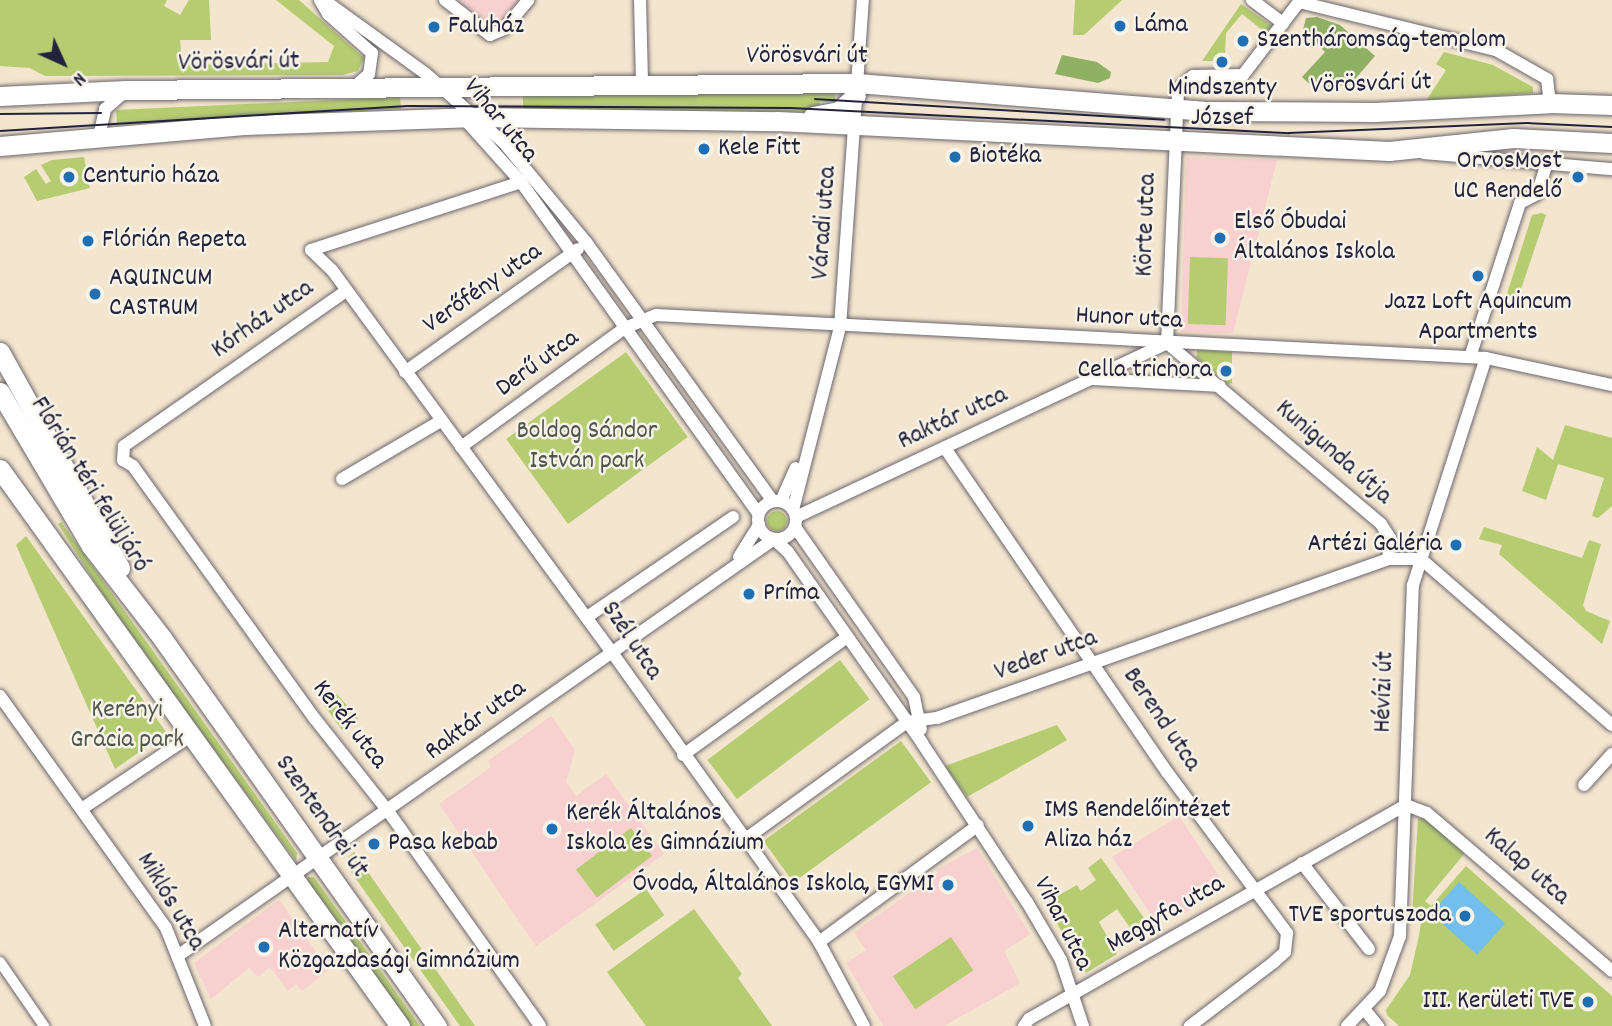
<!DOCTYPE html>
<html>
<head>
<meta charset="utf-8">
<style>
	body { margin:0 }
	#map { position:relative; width:1612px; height:1026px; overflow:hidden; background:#f3e5ce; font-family:Dekko,sans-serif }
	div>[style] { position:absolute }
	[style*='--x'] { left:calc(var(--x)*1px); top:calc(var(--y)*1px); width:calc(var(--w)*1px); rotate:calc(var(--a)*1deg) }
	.built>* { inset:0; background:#f7d0cf }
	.green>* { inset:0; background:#b5cc71; transform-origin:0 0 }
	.round { border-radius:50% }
	.forest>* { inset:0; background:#90b063 }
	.water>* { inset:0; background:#72beec; transform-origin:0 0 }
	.roads { filter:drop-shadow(0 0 2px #6b666e) drop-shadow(0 0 2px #6b666e) }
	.pedestrian>* { height:10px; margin:-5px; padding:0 5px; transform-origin:5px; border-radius:5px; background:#fff }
	.minor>* { height:12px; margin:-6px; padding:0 6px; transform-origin:6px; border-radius:6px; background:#fff }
	.minor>.ring { margin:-6px; padding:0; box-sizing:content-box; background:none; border:12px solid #fff; border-radius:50% }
	.primary>* { height:19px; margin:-9.5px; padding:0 9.5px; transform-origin:9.5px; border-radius:9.5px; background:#fff }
	.tram>* { height:2px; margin:-1px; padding:0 1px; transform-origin:1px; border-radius:1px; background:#22223b }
	.dots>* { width:19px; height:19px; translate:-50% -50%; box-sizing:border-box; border:4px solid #f7f3e8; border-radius:50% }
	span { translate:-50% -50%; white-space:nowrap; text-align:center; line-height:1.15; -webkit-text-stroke:5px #f7f3e8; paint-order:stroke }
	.poi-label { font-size:26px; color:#22223b }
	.left { translate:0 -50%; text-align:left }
	.right { translate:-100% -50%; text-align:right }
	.street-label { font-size:26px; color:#22223b }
	.park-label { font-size:26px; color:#4e554b }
	.north { position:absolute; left:28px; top:28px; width:70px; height:70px; -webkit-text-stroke:5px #f7f3e8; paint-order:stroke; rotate:135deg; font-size:19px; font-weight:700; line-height:28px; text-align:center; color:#22223b }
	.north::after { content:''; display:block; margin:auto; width:24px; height:32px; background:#22223b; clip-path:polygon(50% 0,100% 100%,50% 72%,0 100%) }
</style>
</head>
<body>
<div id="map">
	<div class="built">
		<div style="clip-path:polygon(459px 0,519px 0,496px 28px)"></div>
		<div style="clip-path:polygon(1186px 157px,1277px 160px,1233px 333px,1181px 332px)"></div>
		<div style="clip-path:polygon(551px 716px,575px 750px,566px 782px,576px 796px,606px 774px,664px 854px,536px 946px,439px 804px,491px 767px,488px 761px)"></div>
		<div style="clip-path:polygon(1179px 816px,1220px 877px,1187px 904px,1190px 910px,1184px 914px,1178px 907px,1156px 922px,1112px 857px)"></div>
		<div style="clip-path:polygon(977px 848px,1030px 934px,1004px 951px,1020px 983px,944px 1026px,883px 1026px,846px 963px,866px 950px,854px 932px,938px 873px,936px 870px)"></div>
		<div style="clip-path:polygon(279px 900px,329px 970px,302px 991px,296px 984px,288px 991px,270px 967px,258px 977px,249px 968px,211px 999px,194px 963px)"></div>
	</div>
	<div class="green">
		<div style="clip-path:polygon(0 0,167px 0,164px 6px,180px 15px,189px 0,209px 0,211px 40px,180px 40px,182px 65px,328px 62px,334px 46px,276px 0,299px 0,364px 58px,358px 71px,342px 75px,45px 76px,30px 68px,0 66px)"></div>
		<div style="clip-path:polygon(1075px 0,1122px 0,1084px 35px,1073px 35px)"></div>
		<div style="clip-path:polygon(1241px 4px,1272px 26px,1266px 33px,1242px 14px,1226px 33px,1225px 53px,1218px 54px,1218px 61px,1202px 61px)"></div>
		<div style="clip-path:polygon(1444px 52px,1493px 65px,1533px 87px,1533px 93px,1426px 101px,1446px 70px,1436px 64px)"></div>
		<div style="clip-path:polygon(835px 93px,835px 102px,820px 102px,819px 112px,523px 110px,523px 95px)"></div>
		<div style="clip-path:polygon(400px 97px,401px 109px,117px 124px,116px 110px)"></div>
		<div style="clip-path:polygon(84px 157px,90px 188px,37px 201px,24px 177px,36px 169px,46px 184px,51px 181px,41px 165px,52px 160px)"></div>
		<div style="clip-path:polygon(1542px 213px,1546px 215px,1517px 301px,1507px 294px,1532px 215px)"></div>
		<div style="left:1190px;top:257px;width:38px;height:67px;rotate:2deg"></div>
		<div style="clip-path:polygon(1197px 350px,1232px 352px,1232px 383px,1227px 384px,1197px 358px)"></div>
		<div style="left:626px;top:352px;width:105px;height:148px;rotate:54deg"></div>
		<div style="clip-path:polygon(1565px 425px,1612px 438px,1612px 506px,1598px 518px,1592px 516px,1604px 478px,1558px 464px,1546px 500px,1522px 491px,1537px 447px,1553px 460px)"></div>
		<div class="round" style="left:767px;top:511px;width:20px;height:20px"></div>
		<div style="clip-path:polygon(61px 522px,297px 853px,296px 861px,122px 625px,58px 524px)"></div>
		<div style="clip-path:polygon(1484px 527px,1582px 558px,1589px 540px,1601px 544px,1583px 605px,1586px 611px,1610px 621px,1602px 644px,1499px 554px,1502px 545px,1479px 539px)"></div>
		<div style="clip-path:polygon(26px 536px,171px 739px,164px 747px,158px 739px,115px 769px,16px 545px)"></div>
		<div style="left:840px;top:660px;width:49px;height:166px;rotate:53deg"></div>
		<div style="clip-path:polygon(335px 692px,358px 718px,342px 730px,321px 701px)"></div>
		<div style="clip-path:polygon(1057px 725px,1067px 740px,967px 797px,945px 766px)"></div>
		<div style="left:901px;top:741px;width:51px;height:170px;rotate:54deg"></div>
		<div style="clip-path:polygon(1423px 817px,1465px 853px,1425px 901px,1431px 906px,1466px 866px,1612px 996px,1612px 1026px,1399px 1026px,1387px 1015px,1386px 1010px,1410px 975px,1419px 936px,1421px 922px,1412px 916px,1418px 819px)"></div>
		<div style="left:631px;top:828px;width:35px;height:69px;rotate:53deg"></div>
		<div style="clip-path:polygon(354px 852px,475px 1026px,460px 1026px,349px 869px,348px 857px)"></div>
		<div style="clip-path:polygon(1101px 858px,1149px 925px,1135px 935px,1117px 909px,1099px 922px,1117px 954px,1086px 973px,1045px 903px,1077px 885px,1081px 891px,1096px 880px,1088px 868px)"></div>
		<div style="clip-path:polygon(308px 877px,314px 877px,420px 1026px,410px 1026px,307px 883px)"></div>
		<div style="left:646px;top:889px;width:32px;height:62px;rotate:55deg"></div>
		<div style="clip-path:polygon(694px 909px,742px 974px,738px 978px,772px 1026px,646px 1026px,607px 972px)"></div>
		<div style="left:951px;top:937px;width:40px;height:70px;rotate:56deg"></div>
	</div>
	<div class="forest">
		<div style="clip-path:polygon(1317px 17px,1340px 25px,1375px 56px,1350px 85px,1314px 88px,1302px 77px,1325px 52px,1303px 30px,1306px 18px)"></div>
		<div style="clip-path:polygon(1062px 55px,1097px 62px,1111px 72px,1110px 78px,1098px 83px,1055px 74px)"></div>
	</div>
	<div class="water">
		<div style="left:1459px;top:882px;width:62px;height:42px;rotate:42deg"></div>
	</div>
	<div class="roads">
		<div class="pedestrian">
			<div style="--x:0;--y:962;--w:78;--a:55.5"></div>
		</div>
		<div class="minor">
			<div style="--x:320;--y:0;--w:16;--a:60"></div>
			<div style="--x:328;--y:14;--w:59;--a:41.6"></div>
			<div style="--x:372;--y:53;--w:21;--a:98"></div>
			<div style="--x:369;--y:74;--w:21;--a:139"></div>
			<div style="--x:324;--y:0;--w:125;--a:35.9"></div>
			<div style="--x:425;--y:73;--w:106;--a:41.5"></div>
			<div style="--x:504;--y:143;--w:129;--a:50.4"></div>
			<div style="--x:586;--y:242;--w:319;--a:54.2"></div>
			<div style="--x:445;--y:0;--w:57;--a:37.9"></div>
			<div style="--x:490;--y:35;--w:15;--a:-23"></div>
			<div style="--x:504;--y:29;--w:38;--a:-50"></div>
			<div style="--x:640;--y:0;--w:84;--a:88.6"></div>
			<div style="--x:1252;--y:0;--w:39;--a:37"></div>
			<div style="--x:460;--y:114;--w:91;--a:48.1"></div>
			<div style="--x:521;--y:182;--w:408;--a:54.4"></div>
			<div style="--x:99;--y:136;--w:28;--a:-77"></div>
			<div style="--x:105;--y:109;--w:28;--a:-41"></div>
			<div style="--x:1424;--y:153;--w:189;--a:4.9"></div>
			<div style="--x:311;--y:250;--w:29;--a:44"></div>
			<div style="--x:332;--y:270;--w:472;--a:53.8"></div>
			<div style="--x:611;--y:651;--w:358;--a:54.4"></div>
			<div style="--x:819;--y:942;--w:95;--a:61.8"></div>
			<div style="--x:311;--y:250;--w:221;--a:-17.9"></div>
			<div style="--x:346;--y:291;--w:271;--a:145.1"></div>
			<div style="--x:124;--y:446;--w:14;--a:94"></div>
			<div style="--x:123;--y:460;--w:12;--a:31"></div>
			<div style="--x:133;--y:466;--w:312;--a:54.3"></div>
			<div style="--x:315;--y:719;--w:117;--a:51.6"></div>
			<div style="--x:388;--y:811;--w:263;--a:54.7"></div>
			<div style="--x:1167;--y:343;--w:254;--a:-87.5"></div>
			<div style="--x:1178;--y:89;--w:20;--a:-41"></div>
			<div style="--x:1193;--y:76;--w:50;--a:-1.1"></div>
			<div style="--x:1243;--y:75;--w:92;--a:-52.5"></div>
			<div style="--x:1299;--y:2;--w:203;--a:13.7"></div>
			<div style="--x:1496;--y:50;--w:59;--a:29.6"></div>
			<div style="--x:1547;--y:79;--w:24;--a:83"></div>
			<div style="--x:1167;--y:343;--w:280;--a:40.2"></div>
			<div style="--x:1381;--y:524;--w:17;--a:57"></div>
			<div style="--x:1390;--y:538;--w:21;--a:95"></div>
			<div style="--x:1470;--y:357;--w:162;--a:-72"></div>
			<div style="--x:1520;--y:203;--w:19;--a:-28"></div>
			<div style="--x:1537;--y:194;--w:29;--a:-72"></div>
			<div style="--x:405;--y:372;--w:212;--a:-35.4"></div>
			<div style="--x:1094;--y:379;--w:126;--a:3.2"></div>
			<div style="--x:461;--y:447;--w:203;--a:-36"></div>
			<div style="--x:625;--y:328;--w:34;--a:-23"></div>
			<div style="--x:656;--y:315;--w:831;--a:2.97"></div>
			<div style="--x:1486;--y:358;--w:129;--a:12.1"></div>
			<div style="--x:945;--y:448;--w:393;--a:55.6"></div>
			<div style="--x:1167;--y:772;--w:201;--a:53.3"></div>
			<div style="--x:1287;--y:933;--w:19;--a:96"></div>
			<div style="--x:1285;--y:952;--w:15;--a:138"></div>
			<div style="--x:1274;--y:962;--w:106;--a:142.7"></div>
			<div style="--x:342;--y:479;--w:115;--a:-30.4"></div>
			<div style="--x:781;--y:501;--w:36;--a:-66"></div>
			<div class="ring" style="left:758px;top:501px;width:26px;height:26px"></div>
			<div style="--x:793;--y:510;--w:189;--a:-75.6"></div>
			<div style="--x:840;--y:327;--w:328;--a:-86"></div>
			<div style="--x:796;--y:517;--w:406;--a:-25.1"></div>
			<div style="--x:795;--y:527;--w:208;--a:55"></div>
			<div style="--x:914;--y:697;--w:33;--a:78"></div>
			<div style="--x:739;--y:557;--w:38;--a:-58"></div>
			<div style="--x:587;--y:617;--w:177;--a:-34.4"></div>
			<div style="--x:0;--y:696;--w:285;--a:54.4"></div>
			<div style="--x:166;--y:928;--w:105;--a:68.3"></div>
			<div style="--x:683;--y:755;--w:202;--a:-35.7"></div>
			<div style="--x:1584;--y:785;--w:42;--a:-47.9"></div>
			<div style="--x:83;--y:808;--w:131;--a:-33.8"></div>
			<div style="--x:744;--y:840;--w:201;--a:-35.9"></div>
			<div style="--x:907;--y:722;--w:30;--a:-8"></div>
			<div style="--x:937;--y:718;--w:478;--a:-19.4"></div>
			<div style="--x:1388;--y:559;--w:33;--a:0"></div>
			<div style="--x:1421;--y:559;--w:253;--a:41"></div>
			<div style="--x:1302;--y:863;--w:109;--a:52.1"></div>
			<div style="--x:819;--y:942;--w:197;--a:-36.3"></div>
			<div style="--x:179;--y:955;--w:726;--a:-34.96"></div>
			<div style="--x:774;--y:539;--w:19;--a:43"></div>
			<div style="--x:788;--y:552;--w:233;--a:54.9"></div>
			<div style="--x:922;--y:743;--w:191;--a:56.6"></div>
			<div style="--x:1027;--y:902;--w:67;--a:59.6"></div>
			<div style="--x:1061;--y:960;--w:70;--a:71.6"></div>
			<div style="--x:1365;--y:1010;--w:21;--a:51"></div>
			<div style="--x:1024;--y:1026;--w:9;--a:-54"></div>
			<div style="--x:1029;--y:1019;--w:434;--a:-29.6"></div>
			<div style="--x:1406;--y:805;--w:22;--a:21"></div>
			<div style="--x:1427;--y:813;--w:243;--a:40.5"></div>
			<div style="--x:1347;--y:1026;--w:48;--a:-46.7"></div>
			<div style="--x:1380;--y:991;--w:59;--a:-70"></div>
			<div style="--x:1400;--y:936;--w:351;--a:-87.9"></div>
			<div style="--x:1413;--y:585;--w:238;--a:-72.2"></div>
		</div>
		<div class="primary">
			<div style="--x:0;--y:96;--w:126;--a:-2.7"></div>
			<div style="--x:126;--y:90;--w:731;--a:-0.55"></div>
			<div style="--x:857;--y:83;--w:347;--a:4.6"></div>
			<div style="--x:1203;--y:111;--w:172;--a:0.3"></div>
			<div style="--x:1375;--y:112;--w:175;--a:-2.9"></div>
			<div style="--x:1550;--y:103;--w:62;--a:1.8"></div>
			<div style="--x:813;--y:116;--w:26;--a:-11"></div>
			<div style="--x:839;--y:111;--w:23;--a:-43"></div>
			<div style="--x:0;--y:146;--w:245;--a:-4.9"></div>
			<div style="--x:244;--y:125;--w:232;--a:-2"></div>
			<div style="--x:476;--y:117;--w:301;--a:0.8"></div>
			<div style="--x:777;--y:121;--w:613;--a:2.81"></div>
			<div style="--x:1389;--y:151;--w:125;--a:-6"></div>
			<div style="--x:1513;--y:138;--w:99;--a:2.9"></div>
			<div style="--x:0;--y:352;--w:247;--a:60.9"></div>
			<div style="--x:0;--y:392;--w:179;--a:59.4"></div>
			<div style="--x:91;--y:546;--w:116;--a:52.3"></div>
			<div style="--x:162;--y:638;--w:476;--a:54.7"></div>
			<div style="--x:0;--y:469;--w:686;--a:54.32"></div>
		</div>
	</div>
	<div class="tram">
		<div style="--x:815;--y:99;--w:350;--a:3.4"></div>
		<div style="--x:0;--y:114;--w:101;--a:-0.6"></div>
		<div style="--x:0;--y:131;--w:408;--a:-3.5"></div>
		<div style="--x:407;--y:106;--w:384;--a:0.3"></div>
		<div style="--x:791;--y:108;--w:499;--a:2.9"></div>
		<div style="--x:1289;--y:133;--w:238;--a:-2.4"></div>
		<div style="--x:1527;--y:123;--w:85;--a:2.7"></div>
	</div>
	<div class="dots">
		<div style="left:1120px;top:26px;background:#1f6fb2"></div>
		<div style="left:434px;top:27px;background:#1f6fb2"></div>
		<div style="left:1243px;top:41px;background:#1f6fb2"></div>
		<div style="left:1222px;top:62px;background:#1f6fb2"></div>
		<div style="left:704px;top:149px;background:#1f6fb2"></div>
		<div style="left:955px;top:157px;background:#1f6fb2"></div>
		<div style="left:69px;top:177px;background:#1f6fb2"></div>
		<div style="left:1578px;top:177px;background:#1f6fb2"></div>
		<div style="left:1220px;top:238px;background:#1f6fb2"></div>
		<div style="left:88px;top:241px;background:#1f6fb2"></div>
		<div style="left:1478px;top:276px;background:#1f6fb2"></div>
		<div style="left:95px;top:294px;background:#1f6fb2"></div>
		<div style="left:1226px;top:371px;background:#1f6fb2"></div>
		<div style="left:1456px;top:545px;background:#1f6fb2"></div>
		<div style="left:749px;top:594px;background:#1f6fb2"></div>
		<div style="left:1028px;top:826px;background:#1f6fb2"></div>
		<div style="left:552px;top:829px;background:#1f6fb2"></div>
		<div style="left:374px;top:844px;background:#1f6fb2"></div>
		<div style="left:948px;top:885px;background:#1f6fb2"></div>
		<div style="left:1465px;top:916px;background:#1f6fb2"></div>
		<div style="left:264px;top:947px;background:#1f6fb2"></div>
		<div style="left:1588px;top:1002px;background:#1f6fb2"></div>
	</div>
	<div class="poi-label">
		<span class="left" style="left:1134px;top:26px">Láma</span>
		<span class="left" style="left:448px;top:27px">Faluház</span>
		<span class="left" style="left:1257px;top:41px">Szentháromság-templom</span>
		<span style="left:1222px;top:104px">Mindszenty<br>József</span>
		<span class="left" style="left:718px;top:149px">Kele Fitt</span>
		<span class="left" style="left:969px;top:157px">Biotéka</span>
		<span class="right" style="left:1562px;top:177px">OrvosMost<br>UC Rendelő</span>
		<span class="left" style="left:83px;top:177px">Centurio háza</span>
		<span class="left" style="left:1234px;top:238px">Első Óbudai<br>Általános Iskola</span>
		<span class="left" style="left:102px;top:241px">Flórián Repeta</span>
		<span class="left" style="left:109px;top:294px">AQUINCUM<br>CASTRUM</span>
		<span style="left:1478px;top:318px">Jazz Loft Aquincum<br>Apartments</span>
		<span class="right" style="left:1212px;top:371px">Cella trichora</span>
		<span class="right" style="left:1442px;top:545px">Artézi Galéria</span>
		<span class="left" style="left:763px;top:594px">Príma</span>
		<span class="left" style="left:1044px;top:826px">IMS Rendelőintézet<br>Aliza ház</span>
		<span class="left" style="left:566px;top:829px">Kerék Általános<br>Iskola és Gimnázium</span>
		<span class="left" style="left:388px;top:844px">Pasa kebab</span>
		<span class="right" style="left:934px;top:885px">Óvoda, Általános Iskola, EGYMI</span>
		<span class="right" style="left:1451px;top:916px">TVE sportuszoda</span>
		<span class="left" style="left:278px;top:947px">Alternatív<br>Közgazdasági Gimnázium</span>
		<span class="right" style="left:1574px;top:1002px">III. Kerületi TVE</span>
	</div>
	<div class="street-label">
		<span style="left:807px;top:57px">Vörösvári út</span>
		<span style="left:239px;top:63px;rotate:-1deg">Vörösvári út</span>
		<span style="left:1371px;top:85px;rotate:-2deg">Vörösvári út</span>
		<span style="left:500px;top:121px;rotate:50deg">Vihar utca</span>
		<span style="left:825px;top:223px;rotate:-86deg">Váradi utca</span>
		<span style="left:1147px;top:225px;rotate:-88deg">Körte utca</span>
		<span style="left:483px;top:289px;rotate:-35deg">Verőfény utca</span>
		<span style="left:1129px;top:319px;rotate:3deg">Hunor utca</span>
		<span style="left:263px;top:320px;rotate:-35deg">Kórház utca</span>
		<span style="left:538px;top:364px;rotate:-36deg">Derű utca</span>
		<span style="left:953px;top:419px;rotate:-25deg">Raktár utca</span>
		<span style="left:1333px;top:453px;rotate:41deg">Kunigunda útja</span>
		<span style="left:89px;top:485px;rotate:58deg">Flórián téri felüljáró</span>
		<span style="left:631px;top:641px;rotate:56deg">Szél utca</span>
		<span style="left:1046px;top:656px;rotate:-20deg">Veder utca</span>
		<span style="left:1385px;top:692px;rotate:-88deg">Hévízi út</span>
		<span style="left:1161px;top:720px;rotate:56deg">Berend utca</span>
		<span style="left:476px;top:721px;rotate:-36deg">Raktár utca</span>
		<span style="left:349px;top:725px;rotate:52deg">Kerék utca</span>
		<span style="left:321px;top:817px;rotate:55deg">Szentendrei út</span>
		<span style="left:1526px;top:867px;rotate:41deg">Kalap utca</span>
		<span style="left:170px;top:902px;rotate:59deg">Miklós utca</span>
		<span style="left:1166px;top:915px;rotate:-30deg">Meggyfa utca</span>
		<span style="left:1062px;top:924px;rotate:63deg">Vihar utca</span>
	</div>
	<div class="park-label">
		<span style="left:587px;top:447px">Boldog Sándor<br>István park</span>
		<span style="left:127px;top:726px">Kerényi<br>Grácia park</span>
	</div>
	<div class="north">N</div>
</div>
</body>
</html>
